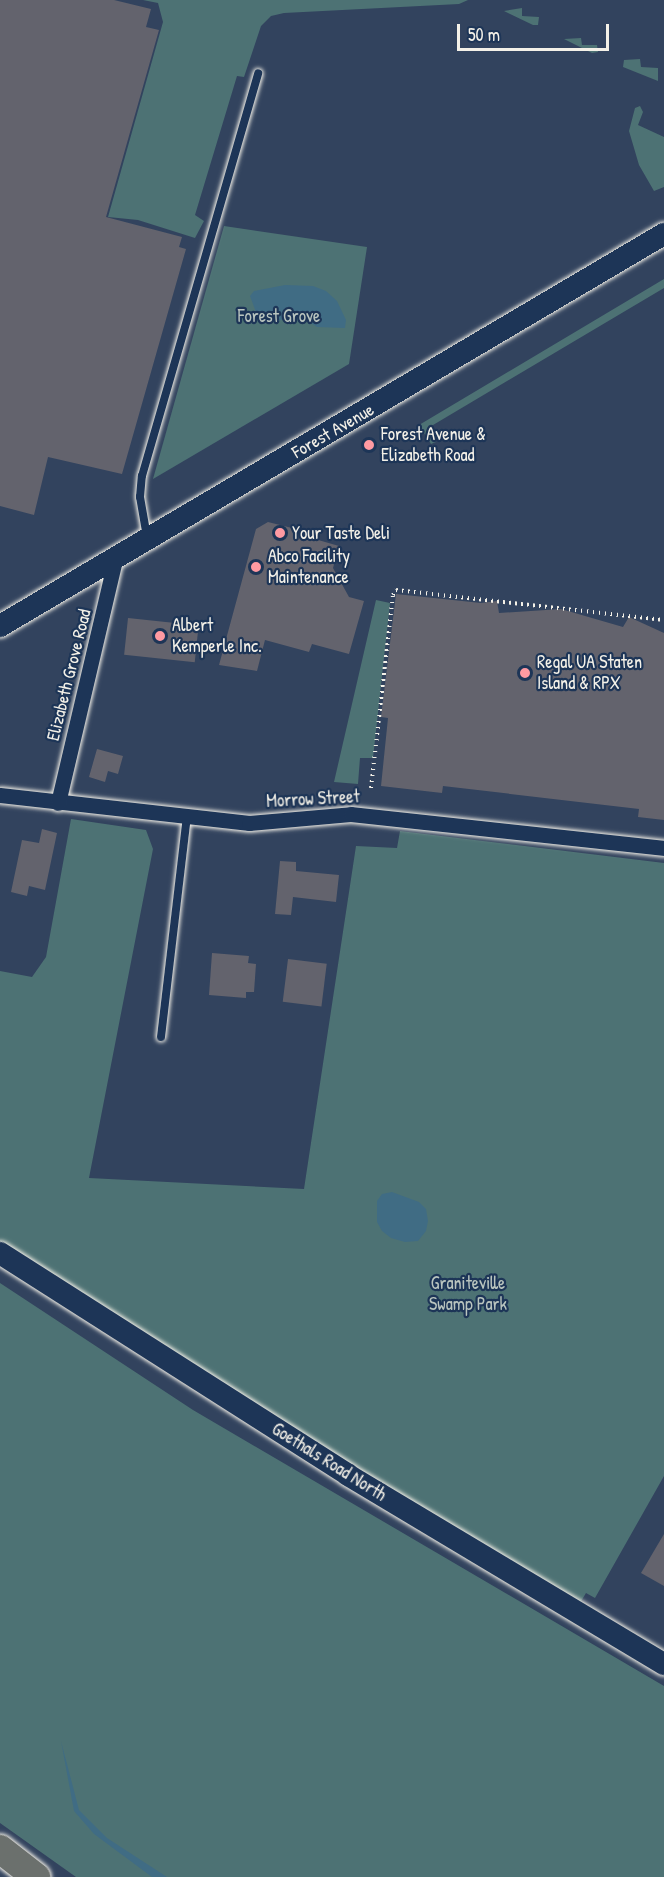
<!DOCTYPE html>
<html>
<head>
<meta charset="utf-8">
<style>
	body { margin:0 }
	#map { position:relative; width:664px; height:1877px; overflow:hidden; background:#32435e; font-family:"Patrick Hand",sans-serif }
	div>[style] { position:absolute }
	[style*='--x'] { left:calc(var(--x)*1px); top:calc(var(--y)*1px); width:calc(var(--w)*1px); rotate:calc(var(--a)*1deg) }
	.green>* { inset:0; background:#4d7274 }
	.water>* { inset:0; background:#406c84 }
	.building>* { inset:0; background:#63636d; transform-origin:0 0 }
	.path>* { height:4px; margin-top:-2px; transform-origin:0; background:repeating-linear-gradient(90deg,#f4f1e8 0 1.5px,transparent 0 6px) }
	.roads { filter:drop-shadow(0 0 2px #f4f1e8) drop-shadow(0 0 2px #f4f1e8) }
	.service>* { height:8px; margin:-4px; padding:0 4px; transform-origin:4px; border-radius:4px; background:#1d3557 }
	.minor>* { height:15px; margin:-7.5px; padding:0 7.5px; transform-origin:7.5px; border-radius:7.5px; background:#1d3557 }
	.secondary>* { height:22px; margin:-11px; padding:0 11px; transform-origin:11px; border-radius:11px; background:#1d3557 }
	.motorway>* { height:28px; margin:-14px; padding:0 14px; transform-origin:14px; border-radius:14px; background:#6b706d }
	.dots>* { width:16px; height:16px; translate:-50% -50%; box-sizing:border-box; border:3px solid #1d3557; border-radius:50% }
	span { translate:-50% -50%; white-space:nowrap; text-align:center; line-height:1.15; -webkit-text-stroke:4.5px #1d3557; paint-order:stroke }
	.park-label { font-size:18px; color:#bac5bf }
	.street-label { font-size:18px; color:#f4f1e8 }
	.poi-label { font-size:18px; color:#f4f1e8 }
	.left { translate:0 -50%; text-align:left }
	.scale { position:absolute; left:457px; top:24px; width:152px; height:27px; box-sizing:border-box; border:3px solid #f4f1e8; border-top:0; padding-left:8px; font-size:18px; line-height:21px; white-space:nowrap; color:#f4f1e8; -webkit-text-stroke:4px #1d3557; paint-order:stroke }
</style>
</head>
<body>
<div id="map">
	<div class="green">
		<div style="clip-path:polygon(143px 0,468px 0,459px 4px,284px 13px,271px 16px,261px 26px,244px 77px,237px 76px,195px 215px,204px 221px,195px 238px,138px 220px,108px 217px,163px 22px,158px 3px)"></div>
		<div style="clip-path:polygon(522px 8px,522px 16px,539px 17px,538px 25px,533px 25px,504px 11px)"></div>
		<div style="clip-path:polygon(581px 38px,582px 45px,597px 45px,598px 52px,592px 53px,564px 39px)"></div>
		<div style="clip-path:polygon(640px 59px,641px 67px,658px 68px,658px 81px,623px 67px,624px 60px)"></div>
		<div style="clip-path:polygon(640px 106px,643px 112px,638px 125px,664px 137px,664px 187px,654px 191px,639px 165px,629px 131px,635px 108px)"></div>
		<div style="clip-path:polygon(224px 226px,367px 247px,349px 364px,153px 479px)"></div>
		<div style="clip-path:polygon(664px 279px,664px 288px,428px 428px,436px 442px,431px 444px,419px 425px)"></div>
		<div style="clip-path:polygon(376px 600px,390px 603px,373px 758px,360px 758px,358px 784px,334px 782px)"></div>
		<div style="clip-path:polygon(71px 819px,146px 830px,153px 849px,89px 1178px,304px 1189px,356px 846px,397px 848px,400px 831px,664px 863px,664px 1476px,595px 1598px,586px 1593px,580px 1603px,306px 1437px,0 1242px,0 971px,32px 977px,46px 957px)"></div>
		<div style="clip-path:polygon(0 1283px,193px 1410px,664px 1686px,664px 1877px,76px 1877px,0 1823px)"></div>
	</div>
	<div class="water">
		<div style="clip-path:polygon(285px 285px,313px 286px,326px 291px,337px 301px,346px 320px,345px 328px,317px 327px,299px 315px,277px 321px,257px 315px,250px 296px,254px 291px)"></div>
		<div style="clip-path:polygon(392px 1192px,419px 1202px,426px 1209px,428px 1221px,426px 1231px,418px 1241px,405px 1242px,391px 1238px,382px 1231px,377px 1222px,377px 1201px,382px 1194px)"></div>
		<div style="clip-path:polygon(61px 1741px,79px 1810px,107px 1838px,167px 1877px,152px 1877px,94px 1834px,74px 1811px)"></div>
	</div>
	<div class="building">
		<div style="clip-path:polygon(0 0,114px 0,151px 9px,146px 27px,159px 30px,106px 217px,182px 237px,179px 247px,186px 249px,122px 474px,48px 457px,34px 515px,0 506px)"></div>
		<div style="clip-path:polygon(268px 522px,296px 529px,294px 533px,339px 546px,333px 568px,349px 597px,364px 601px,349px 654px,312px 644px,309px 652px,265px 640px,257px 671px,219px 665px,256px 529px)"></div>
		<div style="clip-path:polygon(396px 594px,481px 603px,497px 601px,499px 613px,561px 609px,623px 627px,629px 617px,664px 633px,664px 820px,638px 817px,639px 809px,443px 786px,442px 793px,381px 786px,388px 718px,381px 717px)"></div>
		<div style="left:128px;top:618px;width:71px;height:37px;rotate:6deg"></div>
		<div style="clip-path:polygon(97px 749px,123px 756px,118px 774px,108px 771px,105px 782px,89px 777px)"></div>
		<div style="clip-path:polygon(42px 829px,57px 833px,45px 890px,29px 886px,27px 896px,11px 892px,22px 840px,39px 843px)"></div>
		<div style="clip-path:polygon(280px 861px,296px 862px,296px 871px,339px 875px,336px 902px,293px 897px,291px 915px,275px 914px)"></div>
		<div style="clip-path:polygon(212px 953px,249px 956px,248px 963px,256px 964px,254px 992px,246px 992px,246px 998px,209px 995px)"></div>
		<div style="left:288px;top:959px;width:39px;height:43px;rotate:7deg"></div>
		<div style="clip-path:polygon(664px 1534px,664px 1586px,641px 1573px)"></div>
	</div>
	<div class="path">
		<div style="--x:371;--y:788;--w:194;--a:-83.5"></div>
		<div style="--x:393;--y:595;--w:6;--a:-59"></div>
		<div style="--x:396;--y:590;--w:270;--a:6.4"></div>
	</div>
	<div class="roads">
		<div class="service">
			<div style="--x:147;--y:537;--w:41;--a:-99.9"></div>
			<div style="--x:140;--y:497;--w:21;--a:-85"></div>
			<div style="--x:142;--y:476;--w:419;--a:-73.9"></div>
			<div style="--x:161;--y:1037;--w:222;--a:-83.3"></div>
		</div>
		<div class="minor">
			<div style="--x:0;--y:795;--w:251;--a:6.4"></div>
			<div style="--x:249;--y:823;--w:102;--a:-5"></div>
			<div style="--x:351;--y:814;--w:315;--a:6.2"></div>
			<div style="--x:58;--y:803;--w:254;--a:-76.8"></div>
		</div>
		<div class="secondary">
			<div style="--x:0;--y:626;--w:771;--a:-30.56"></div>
			<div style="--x:0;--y:1253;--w:413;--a:32.5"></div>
			<div style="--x:348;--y:1475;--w:368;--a:30.9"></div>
		</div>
		<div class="motorway">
			<div style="--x:0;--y:1849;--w:46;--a:37.9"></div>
		</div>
	</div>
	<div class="dots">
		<div style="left:369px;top:445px;background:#ff9aa2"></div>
		<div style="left:280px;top:533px;background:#ff9aa2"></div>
		<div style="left:256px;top:567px;background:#ff9aa2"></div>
		<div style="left:160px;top:636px;background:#ff9aa2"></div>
		<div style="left:525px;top:673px;background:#ff9aa2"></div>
	</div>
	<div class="park-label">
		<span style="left:279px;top:316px">Forest Grove</span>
		<span style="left:468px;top:1294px">Graniteville<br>Swamp Park</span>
	</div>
	<div class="street-label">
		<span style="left:333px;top:431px;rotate:-30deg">Forest Avenue</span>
		<span style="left:69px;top:675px;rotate:-76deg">Elizabeth Grove Road</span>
		<span style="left:313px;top:799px;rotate:-3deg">Morrow Street</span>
		<span style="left:329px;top:1462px;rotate:32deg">Goethals Road North</span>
	</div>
	<div class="poi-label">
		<span class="left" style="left:381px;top:445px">Forest Avenue &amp;<br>Elizabeth Road</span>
		<span class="left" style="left:292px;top:533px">Your Taste Deli</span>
		<span class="left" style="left:268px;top:567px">Abco Facility<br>Maintenance</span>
		<span class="left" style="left:172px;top:636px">Albert<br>Kemperle Inc.</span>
		<span class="left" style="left:537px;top:673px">Regal UA Staten<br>Island &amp; RPX</span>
	</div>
	<div class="scale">50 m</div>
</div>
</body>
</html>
